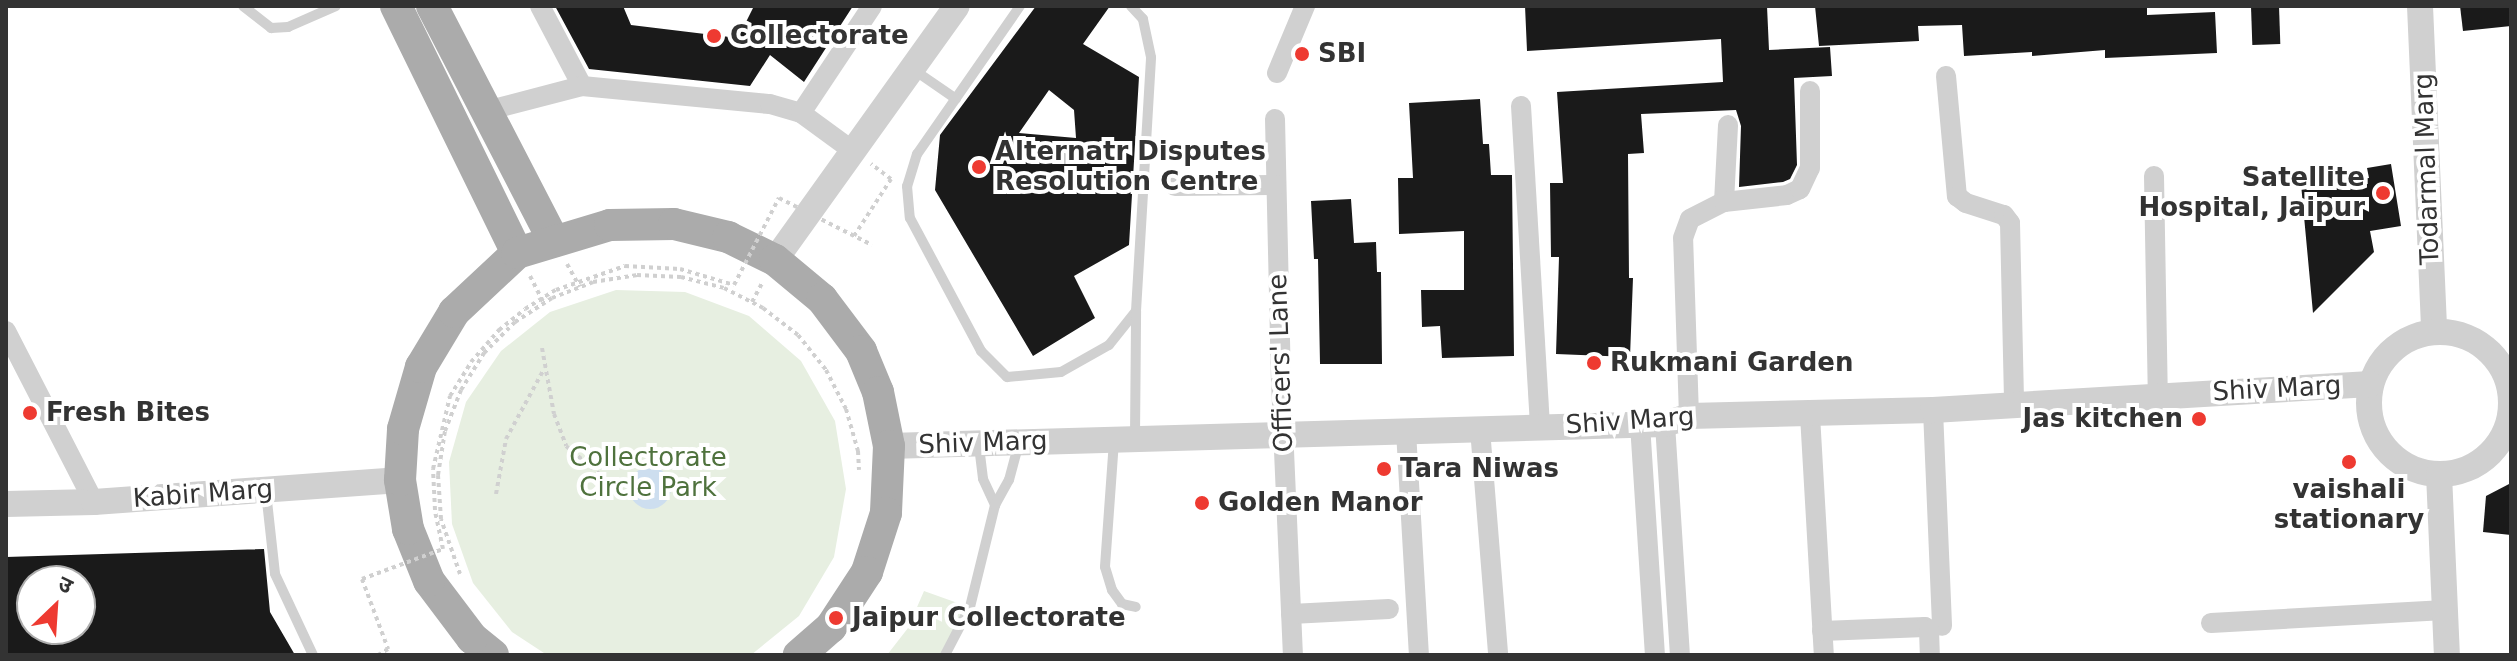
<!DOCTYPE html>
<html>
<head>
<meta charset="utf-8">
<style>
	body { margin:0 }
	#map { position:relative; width:2517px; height:661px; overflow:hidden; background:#fff; font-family:"DejaVu Sans","Noto Sans Devanagari",sans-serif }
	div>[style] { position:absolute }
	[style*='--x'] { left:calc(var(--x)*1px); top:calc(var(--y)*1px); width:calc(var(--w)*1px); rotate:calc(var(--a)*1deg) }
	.green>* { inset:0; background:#e7efe1 }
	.water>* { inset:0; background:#cddeef }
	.round { border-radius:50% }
	.building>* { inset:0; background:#1a1a1a; transform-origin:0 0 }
	.path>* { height:4px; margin-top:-2px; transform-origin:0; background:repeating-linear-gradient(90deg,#d0d0d0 0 4px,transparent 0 8px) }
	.service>* { height:10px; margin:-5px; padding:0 5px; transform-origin:5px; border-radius:5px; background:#d0d0d0 }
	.minor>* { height:20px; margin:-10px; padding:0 10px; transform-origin:10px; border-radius:10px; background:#d0d0d0 }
	.tertiary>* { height:26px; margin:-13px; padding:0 13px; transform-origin:13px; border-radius:13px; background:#d0d0d0 }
	.tertiary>.ring { margin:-13px; padding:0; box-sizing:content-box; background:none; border:26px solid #d0d0d0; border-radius:50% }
	.primary>* { height:32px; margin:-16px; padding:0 16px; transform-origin:16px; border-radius:16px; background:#ababab }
	.path-bridge>* { height:4px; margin-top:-2px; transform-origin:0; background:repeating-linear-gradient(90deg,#d0d0d0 0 4px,transparent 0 8px) }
	.dots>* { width:22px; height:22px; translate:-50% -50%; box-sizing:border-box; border:4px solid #fff; border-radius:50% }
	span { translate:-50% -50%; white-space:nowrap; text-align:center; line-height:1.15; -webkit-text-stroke:8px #fff; paint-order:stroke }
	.poi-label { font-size:26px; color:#333; font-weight:700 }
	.left { translate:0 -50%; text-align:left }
	.right { translate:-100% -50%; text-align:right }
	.street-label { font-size:26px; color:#333 }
	.park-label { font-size:26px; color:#4f723d }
	.frame { position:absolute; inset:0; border:8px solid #333; pointer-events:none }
	.north { position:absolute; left:16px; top:565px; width:80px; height:80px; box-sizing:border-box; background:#fff; border:2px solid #adadad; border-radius:50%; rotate:25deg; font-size:22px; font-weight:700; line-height:32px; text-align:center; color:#333 }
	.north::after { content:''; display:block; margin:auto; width:28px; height:36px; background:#ee3a31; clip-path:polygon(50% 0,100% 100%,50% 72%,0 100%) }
</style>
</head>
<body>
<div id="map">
	<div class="green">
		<div style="clip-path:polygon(616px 290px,685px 292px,749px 316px,801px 361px,835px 421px,846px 489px,834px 557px,799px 616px,751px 655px,547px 655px,512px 632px,473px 583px,452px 524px,449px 462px,466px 402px,501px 351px,550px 312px)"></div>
		<div style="clip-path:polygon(924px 591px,966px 606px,941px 655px,887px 655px,908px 628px)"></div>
	</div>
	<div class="water">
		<div class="round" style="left:629px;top:467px;width:42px;height:42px"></div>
	</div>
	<div class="building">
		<div style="clip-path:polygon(555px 6px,623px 6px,631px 25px,738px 38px,754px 6px,853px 6px,804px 82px,770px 55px,750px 86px,589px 69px)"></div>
		<div style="clip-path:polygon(evenodd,1036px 6px,1110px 6px,1083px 44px,1139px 77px,1129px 245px,1074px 276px,1095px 318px,1033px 356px,935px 190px,940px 135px,1036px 6px,1049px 90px,1074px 110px,1076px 138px,1019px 133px,1049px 90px)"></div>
		<div style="clip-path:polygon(1525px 6px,1767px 6px,1769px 50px,1830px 47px,1832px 76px,1794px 78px,1797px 165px,1790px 179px,1783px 182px,1739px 187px,1741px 126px,1736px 110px,1641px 114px,1644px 153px,1628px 154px,1629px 278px,1633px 278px,1630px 357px,1556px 354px,1559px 257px,1551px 257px,1550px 183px,1563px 183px,1557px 92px,1723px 82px,1721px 39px,1527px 51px)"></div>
		<div style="clip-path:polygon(1815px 6px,2147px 6px,2147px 15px,2215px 12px,2217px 53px,2105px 58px,2105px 50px,2032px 56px,2032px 52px,1964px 56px,1962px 25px,1918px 26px,1919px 41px,1819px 46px)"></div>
		<div style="left:2279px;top:6px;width:38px;height:28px;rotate:88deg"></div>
		<div style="clip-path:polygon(2460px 6px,2511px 6px,2511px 26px,2463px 31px)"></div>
		<div style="clip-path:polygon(1480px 99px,1483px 144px,1489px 144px,1491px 175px,1512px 175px,1514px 356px,1442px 358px,1440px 326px,1422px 327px,1421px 290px,1464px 290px,1464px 231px,1399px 234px,1398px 178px,1413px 178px,1409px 103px)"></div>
		<div style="clip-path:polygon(2391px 164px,2401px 226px,2370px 231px,2374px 252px,2313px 313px,2301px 184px,2369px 178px,2367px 168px)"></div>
		<div style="clip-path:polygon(1351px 199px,1354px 243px,1376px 242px,1377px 272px,1381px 272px,1382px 364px,1320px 364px,1318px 259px,1314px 259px,1311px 201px)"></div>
		<div style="clip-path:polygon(2511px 483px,2511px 535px,2483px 532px,2486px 496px)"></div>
		<div style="clip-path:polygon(evenodd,264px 549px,270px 612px,295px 655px,8px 655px,6px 557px,264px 549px,32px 581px,80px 581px,80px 629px,32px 629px,32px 581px)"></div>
	</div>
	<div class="path">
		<div style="--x:854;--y:236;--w:68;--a:-57"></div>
		<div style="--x:891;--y:179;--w:25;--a:-143"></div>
		<div style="--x:567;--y:264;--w:26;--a:61"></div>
		<div style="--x:530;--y:276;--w:30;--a:63"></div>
		<div style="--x:752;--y:302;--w:21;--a:-62"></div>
		<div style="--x:542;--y:348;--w:67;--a:79.7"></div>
		<div style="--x:554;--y:414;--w:34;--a:69"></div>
		<div style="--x:566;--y:446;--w:56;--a:39.9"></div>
		<div style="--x:496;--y:494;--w:56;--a:-79.7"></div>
		<div style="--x:506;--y:439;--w:80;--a:-61.5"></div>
		<div style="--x:460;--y:574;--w:58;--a:-109.1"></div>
		<div style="--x:441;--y:519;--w:44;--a:-93.9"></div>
		<div style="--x:438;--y:475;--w:45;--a:-81"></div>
		<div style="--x:445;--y:431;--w:44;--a:-68.7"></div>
		<div style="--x:461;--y:390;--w:44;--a:-58.1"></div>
		<div style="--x:484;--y:353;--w:44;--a:-45"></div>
		<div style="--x:515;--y:322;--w:44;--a:-33"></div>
		<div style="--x:552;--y:298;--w:44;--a:-21.3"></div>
		<div style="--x:593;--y:282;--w:45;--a:-9"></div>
		<div style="--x:637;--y:275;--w:44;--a:2.6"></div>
		<div style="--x:681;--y:277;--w:44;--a:14.3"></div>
		<div style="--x:724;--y:288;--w:44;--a:27.1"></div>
		<div style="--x:763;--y:308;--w:44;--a:37.6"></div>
		<div style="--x:798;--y:335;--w:45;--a:51.3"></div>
		<div style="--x:826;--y:370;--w:44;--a:62.9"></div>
		<div style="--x:846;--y:409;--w:44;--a:74.1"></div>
		<div style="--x:858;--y:451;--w:19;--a:87"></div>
		<div style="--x:362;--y:579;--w:75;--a:69.6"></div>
		<div style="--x:388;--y:649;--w:12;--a:149"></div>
	</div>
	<div class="service">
		<div style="--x:243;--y:6;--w:36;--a:38"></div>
		<div style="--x:271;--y:28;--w:17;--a:-3"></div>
		<div style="--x:288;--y:27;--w:52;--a:-23.6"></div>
		<div style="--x:1020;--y:6;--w:180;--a:124.8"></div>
		<div style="--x:917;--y:154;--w:34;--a:107"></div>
		<div style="--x:907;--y:186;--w:32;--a:85"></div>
		<div style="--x:910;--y:218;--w:151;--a:61.9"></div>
		<div style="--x:981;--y:351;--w:37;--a:45"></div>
		<div style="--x:1007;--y:377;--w:54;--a:-5.3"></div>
		<div style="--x:1061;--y:372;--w:55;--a:-29.4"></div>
		<div style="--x:1109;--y:345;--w:43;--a:-51.5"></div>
		<div style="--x:1136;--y:311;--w:254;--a:-86.6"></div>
		<div style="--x:1151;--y:57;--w:39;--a:-102"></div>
		<div style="--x:1143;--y:19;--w:18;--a:-133"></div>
		<div style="--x:914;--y:70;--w:51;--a:34.6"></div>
		<div style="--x:1135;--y:437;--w:126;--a:-89.5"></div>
		<div style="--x:1114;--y:441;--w:126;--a:94.1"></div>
		<div style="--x:1105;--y:567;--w:24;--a:73"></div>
		<div style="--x:1112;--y:590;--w:17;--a:54"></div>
		<div style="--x:1122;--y:604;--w:14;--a:12"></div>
		<div style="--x:979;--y:446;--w:33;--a:83"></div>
		<div style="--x:983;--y:479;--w:29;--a:65"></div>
		<div style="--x:266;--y:492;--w:82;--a:83.7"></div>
		<div style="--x:275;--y:574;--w:89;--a:64.9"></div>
		<div style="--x:945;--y:655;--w:54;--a:-62.5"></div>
		<div style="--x:970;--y:607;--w:105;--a:-76.2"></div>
		<div style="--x:995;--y:505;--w:29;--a:-61"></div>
		<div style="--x:1009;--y:480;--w:38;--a:-75"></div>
	</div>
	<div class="minor">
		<div style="--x:540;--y:6;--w:90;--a:62.3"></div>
		<div style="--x:1277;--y:73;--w:73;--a:-67.3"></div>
		<div style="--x:1946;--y:76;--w:121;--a:84.8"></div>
		<div style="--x:1957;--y:196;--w:11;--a:38"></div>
		<div style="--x:1966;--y:203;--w:40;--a:18"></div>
		<div style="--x:2004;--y:215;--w:10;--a:53"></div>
		<div style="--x:2010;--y:223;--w:181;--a:88.7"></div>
		<div style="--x:1521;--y:106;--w:322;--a:86.6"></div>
		<div style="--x:486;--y:111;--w:99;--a:-14.6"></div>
		<div style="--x:582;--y:86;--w:189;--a:5.5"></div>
		<div style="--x:770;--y:104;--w:32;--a:16"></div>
		<div style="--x:801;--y:113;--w:64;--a:36.2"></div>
		<div style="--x:801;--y:113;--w:128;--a:-56.4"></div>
		<div style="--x:1275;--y:119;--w:263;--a:88.7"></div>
		<div style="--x:1281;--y:382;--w:273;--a:87.5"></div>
		<div style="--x:2154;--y:176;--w:220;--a:89"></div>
		<div style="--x:1175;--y:186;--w:101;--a:-0.6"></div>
		<div style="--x:1724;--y:202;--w:77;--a:-87"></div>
		<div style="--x:6;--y:331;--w:192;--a:62.8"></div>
		<div style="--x:1933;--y:410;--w:216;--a:87.6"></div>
		<div style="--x:1810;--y:415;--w:240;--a:86.7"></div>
		<div style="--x:1689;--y:416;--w:178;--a:-91.9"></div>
		<div style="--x:1683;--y:238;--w:20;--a:-70"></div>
		<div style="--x:1690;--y:219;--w:38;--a:-27"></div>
		<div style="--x:1724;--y:202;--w:63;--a:-6.3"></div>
		<div style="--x:1787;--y:195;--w:14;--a:-25"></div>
		<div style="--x:1800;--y:189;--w:23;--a:-65"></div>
		<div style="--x:1810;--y:168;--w:77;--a:-90"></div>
		<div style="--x:1640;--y:424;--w:231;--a:86.3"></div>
		<div style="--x:1665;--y:424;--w:231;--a:86.3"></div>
		<div style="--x:1480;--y:429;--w:227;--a:85.4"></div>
		<div style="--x:1406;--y:431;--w:224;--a:86.7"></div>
		<div style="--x:1291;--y:614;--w:98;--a:-2.9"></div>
		<div style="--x:2211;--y:623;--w:234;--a:-3.2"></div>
		<div style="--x:1822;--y:631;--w:103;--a:-2.2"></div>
		<div style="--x:1925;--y:627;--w:5;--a:37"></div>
		<div style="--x:1929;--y:630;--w:25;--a:88"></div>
	</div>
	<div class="tertiary">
		<div style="--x:2420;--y:6;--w:326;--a:87.5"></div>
		<div style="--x:775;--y:260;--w:312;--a:-54.4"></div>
		<div class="ring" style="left:2369px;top:332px;width:116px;height:116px"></div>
		<div style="--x:889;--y:446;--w:776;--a:-1.62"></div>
		<div style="--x:1665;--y:424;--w:25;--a:-18"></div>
		<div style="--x:1689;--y:416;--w:244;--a:-1.4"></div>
		<div style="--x:1933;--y:410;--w:438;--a:-3.4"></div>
		<div style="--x:2439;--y:474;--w:181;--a:87.5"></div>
		<div style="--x:6;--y:504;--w:88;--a:-1.3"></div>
		<div style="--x:94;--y:502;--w:307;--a:-4.1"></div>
	</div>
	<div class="primary">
		<div style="--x:396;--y:6;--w:275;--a:63.9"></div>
		<div style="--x:432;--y:6;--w:265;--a:62.6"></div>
		<div style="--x:493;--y:655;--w:27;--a:-141"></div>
		<div style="--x:472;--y:638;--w:71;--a:-127"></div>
		<div style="--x:429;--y:581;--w:56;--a:-112"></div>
		<div style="--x:408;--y:529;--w:50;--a:-99.3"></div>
		<div style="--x:400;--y:480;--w:51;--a:-86.6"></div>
		<div style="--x:403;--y:429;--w:65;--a:-73.8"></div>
		<div style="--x:421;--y:367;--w:64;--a:-59"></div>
		<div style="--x:454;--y:312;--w:86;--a:-43.1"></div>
		<div style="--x:517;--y:253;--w:97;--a:-16.8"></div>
		<div style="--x:610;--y:225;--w:64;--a:-0.9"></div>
		<div style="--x:674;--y:224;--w:56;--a:13.5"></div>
		<div style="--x:728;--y:237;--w:52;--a:26.1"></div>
		<div style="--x:775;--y:260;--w:61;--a:39.7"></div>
		<div style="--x:822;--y:299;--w:65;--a:53.1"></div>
		<div style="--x:861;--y:351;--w:44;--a:67.5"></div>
		<div style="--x:878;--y:392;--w:55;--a:78.5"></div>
		<div style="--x:889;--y:446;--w:67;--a:92.6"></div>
		<div style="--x:886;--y:513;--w:62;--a:107.9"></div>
		<div style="--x:867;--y:572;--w:66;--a:123.2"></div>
		<div style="--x:831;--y:627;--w:43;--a:138.8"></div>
	</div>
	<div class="path-bridge">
		<div style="--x:362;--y:579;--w:86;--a:-20.3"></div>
		<div style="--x:443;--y:549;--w:40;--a:-102"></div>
		<div style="--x:435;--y:510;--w:41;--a:-92.8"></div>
		<div style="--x:433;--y:469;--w:75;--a:-76.9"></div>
		<div style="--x:450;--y:396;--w:40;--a:-58"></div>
		<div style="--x:471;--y:362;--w:43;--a:-48.8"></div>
		<div style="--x:499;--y:330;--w:33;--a:-39"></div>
		<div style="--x:525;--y:309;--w:36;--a:-32"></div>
		<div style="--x:556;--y:290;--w:73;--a:-19.2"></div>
		<div style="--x:625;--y:266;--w:55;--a:3.1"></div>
		<div style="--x:680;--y:269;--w:56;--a:16.5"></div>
		<div style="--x:734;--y:285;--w:98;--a:-62.7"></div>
		<div style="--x:779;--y:198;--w:104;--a:26.8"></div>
	</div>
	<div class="dots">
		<div style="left:714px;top:36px;background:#ee3a31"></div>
		<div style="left:1302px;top:54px;background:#ee3a31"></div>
		<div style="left:979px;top:167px;background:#ee3a31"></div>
		<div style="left:2383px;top:193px;background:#ee3a31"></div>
		<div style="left:1594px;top:363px;background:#ee3a31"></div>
		<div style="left:30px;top:413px;background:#ee3a31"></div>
		<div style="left:2199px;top:419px;background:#ee3a31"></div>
		<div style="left:2349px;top:462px;background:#ee3a31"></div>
		<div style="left:1384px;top:469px;background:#ee3a31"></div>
		<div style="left:1202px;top:503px;background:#ee3a31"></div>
		<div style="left:836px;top:618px;background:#ee3a31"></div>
	</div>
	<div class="poi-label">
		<span class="left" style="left:730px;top:36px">Collectorate</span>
		<span class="left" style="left:1318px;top:54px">SBI</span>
		<span class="left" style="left:995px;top:167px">Alternatr Disputes<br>Resolution Centre</span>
		<span class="right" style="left:2365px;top:193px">Satellite<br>Hospital, Jaipur</span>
		<span class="left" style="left:1610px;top:363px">Rukmani Garden</span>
		<span class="left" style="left:46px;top:413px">Fresh Bites</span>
		<span class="right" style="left:2183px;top:419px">Jas kitchen</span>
		<span class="left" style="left:1400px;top:469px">Tara Niwas</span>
		<span style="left:2349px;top:505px">vaishali<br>stationary</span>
		<span class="left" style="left:1218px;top:503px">Golden Manor</span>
		<span class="left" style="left:852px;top:618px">Jaipur Collectorate</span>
	</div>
	<div class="street-label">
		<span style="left:2427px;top:169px;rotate:-92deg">Todarmal Marg</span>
		<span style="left:1281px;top:363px;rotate:-92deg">Officers' Lane</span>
		<span style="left:2277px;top:389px;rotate:-3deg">Shiv Marg</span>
		<span style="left:1630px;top:421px;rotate:-4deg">Shiv Marg</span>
		<span style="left:983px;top:443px;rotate:-2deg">Shiv Marg</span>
		<span style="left:203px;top:494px;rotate:-4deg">Kabir Marg</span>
	</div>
	<div class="park-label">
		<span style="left:648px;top:473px">Collectorate<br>Circle Park</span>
	</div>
	<div class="frame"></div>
	<div class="north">उ</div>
</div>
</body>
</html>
